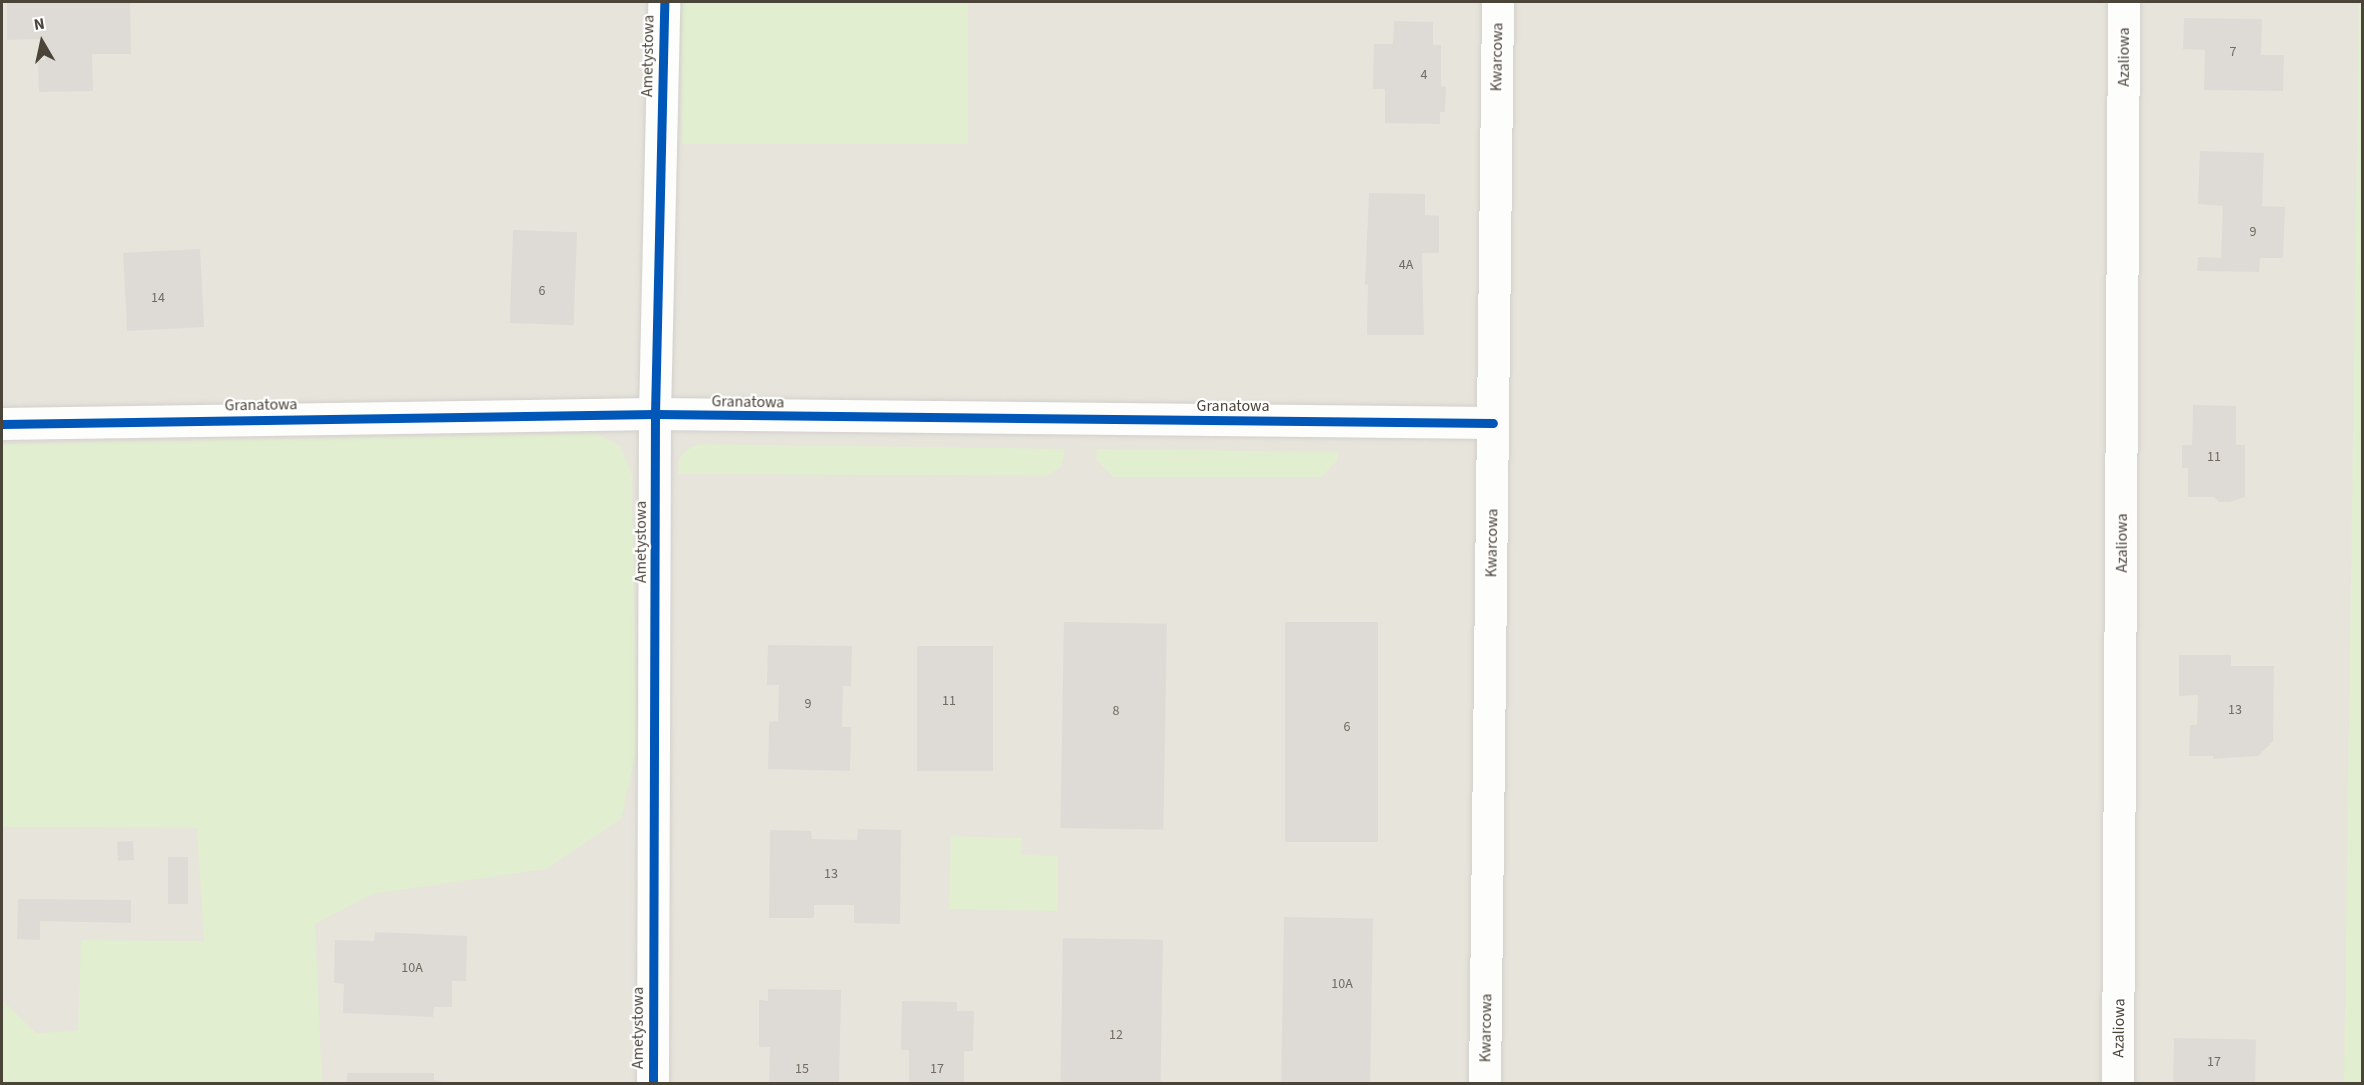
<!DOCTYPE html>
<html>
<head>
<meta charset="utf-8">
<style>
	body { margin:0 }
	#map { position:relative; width:2364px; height:1085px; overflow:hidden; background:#f4f2ee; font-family:"Source Sans 3",sans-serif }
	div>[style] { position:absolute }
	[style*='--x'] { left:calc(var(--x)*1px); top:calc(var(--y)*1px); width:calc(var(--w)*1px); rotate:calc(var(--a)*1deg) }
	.residential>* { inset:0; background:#e7e4dc; transform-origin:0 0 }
	.green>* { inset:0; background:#e1eecf; transform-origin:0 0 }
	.building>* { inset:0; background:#dedbd6; transform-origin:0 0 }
	.roads { filter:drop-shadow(0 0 2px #d2d0cb) drop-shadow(0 0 2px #d2d0cb) }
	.street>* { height:32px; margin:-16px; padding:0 16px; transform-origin:16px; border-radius:16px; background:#fdfdfc }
	.cycleway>* { height:9px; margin:-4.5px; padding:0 4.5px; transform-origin:4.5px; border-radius:4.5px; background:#0057b8 }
	span { translate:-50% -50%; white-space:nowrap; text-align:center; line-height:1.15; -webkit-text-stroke:4.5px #fff; paint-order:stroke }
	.number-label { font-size:14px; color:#706a61 }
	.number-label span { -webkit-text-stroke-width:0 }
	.street-label { font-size:16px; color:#4b4439 }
	.frame { position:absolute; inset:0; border:3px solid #4b4439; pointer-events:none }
	.north { position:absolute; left:12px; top:12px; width:60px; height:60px; -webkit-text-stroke:4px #fff; paint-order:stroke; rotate:351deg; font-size:16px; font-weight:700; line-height:24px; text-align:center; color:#4b4439 }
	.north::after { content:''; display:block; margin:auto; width:21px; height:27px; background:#4b4439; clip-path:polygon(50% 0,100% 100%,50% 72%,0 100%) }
</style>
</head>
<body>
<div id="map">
	<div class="residential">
		<div style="left:2px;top:2px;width:2357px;height:1082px"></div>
	</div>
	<div class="green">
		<div style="left:682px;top:2px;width:286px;height:142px"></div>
		<div style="clip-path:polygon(2359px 2px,2362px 2px,2362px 1083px,2344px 1084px)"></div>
		<div style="clip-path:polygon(597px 434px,620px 446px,632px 475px,636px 751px,621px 819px,546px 869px,372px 894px,315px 924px,322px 1083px,2px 1083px,2px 1000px,36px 1033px,78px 1031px,81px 940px,204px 941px,197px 828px,2px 827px,2px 444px)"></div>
		<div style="clip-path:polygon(699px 444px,1065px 449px,1061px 467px,1047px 476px,678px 474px,679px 459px,687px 450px)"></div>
		<div style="clip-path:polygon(1096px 449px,1338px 452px,1337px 461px,1321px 477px,1114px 477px,1097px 461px)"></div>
		<div style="clip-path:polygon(951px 836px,1022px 838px,1021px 855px,1058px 856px,1057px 911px,949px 909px)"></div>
	</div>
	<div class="building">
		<div style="clip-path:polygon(7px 2px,130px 2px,131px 54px,92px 54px,93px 91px,39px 92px,38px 60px,45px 60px,44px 39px,7px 40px)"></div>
		<div style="clip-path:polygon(2184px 18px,2262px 19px,2261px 55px,2284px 55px,2283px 91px,2204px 90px,2205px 50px,2183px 49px)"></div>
		<div style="clip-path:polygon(1394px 21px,1433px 22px,1433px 45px,1441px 45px,1441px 87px,1446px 86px,1445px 112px,1440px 112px,1440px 124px,1385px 123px,1385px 89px,1373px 89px,1374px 44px,1393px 44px)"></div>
		<div style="clip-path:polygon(2200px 151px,2264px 153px,2262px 206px,2285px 207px,2283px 258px,2260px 258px,2259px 272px,2197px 271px,2198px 257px,2221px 258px,2223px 206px,2198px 204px)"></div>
		<div style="clip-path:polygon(1369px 193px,1425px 194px,1425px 215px,1439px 216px,1439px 253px,1422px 253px,1424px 335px,1367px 335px,1368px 284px,1365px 285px)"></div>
		<div style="left:513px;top:230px;width:64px;height:93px;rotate:2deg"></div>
		<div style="left:200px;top:249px;width:78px;height:77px;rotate:87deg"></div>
		<div style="clip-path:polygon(2193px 405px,2236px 406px,2236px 445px,2245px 445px,2245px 497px,2230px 502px,2219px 502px,2214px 497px,2188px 497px,2188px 468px,2182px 468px,2182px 445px,2192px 445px)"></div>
		<div style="left:1064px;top:622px;width:103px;height:206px;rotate:1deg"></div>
		<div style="left:1285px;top:622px;width:93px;height:220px"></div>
		<div style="clip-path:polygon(768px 645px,852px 646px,851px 686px,843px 686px,842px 727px,851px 727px,850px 771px,768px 769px,769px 722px,778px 721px,779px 685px,767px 685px)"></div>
		<div style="left:917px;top:646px;width:76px;height:125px"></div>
		<div style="clip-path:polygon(2179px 655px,2231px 655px,2231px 666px,2274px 666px,2273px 741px,2258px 756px,2213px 759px,2213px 756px,2189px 756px,2190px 725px,2197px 725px,2198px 695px,2179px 696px)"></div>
		<div style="clip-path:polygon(858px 829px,901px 830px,900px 924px,854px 923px,854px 905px,814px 905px,814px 918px,769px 918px,770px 830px,811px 831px,812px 839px,857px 840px)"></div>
		<div style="left:133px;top:841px;width:19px;height:16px;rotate:87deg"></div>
		<div style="left:188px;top:857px;width:47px;height:20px;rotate:90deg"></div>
		<div style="clip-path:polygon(18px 899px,131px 900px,131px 923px,40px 921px,40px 940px,17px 939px)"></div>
		<div style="left:1284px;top:917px;width:89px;height:167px;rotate:1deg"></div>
		<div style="clip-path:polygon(375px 932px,467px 936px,466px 981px,452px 981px,452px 1007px,434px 1007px,433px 1017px,343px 1013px,344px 984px,334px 983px,335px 940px,374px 941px)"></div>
		<div style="left:1063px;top:938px;width:100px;height:146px;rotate:1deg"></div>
		<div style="clip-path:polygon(768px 989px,841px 990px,839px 1084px,769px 1084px,770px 1047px,759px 1047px,759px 1000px,768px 1001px)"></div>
		<div style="clip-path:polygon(902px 1001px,957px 1002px,957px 1011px,974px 1011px,973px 1051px,964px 1051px,964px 1084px,909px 1084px,909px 1050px,901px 1050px)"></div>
		<div style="left:2174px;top:1038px;width:82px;height:46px;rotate:1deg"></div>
		<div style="clip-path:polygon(347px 1073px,434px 1073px,434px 1080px,453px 1084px,347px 1084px)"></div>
	</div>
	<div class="roads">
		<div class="street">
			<div style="--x:2;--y:424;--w:653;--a:-0.88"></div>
			<div style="--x:655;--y:414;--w:838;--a:0.62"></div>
			<div style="--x:653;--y:1084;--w:670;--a:-89.83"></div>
			<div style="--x:655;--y:414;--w:412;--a:-88.7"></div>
			<div style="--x:1485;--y:1084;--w:1082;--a:-89.31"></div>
			<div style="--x:2118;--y:1084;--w:1082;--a:-89.68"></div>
		</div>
	</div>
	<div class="cycleway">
		<div style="--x:2;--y:424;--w:653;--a:-0.88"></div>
		<div style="--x:655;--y:414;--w:838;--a:0.62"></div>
		<div style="--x:653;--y:1084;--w:670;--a:-89.83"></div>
		<div style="--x:655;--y:414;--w:412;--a:-88.7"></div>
	</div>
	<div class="number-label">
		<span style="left:2233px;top:52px">7</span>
		<span style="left:1424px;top:75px">4</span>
		<span style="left:2253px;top:232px">9</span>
		<span style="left:1406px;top:265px">4A</span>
		<span style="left:542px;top:291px">6</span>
		<span style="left:158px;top:298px">14</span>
		<span style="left:2214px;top:457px">11</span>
		<span style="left:949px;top:701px">11</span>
		<span style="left:808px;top:704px">9</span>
		<span style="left:2235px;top:710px">13</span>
		<span style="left:1116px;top:711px">8</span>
		<span style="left:1347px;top:727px">6</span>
		<span style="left:831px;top:874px">13</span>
		<span style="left:412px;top:968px">10A</span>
		<span style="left:1342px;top:984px">10A</span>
		<span style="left:1116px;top:1035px">12</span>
		<span style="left:2214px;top:1062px">17</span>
		<span style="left:802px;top:1069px">15</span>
		<span style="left:937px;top:1069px">17</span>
	</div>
	<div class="street-label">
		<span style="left:648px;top:56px;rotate:-89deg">Ametystowa</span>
		<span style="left:1497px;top:57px;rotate:-89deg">Kwarcowa</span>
		<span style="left:2124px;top:57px;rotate:-90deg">Azaliowa</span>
		<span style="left:748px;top:402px;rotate:1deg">Granatowa</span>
		<span style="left:261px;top:405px;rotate:-1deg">Granatowa</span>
		<span style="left:1233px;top:406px">Granatowa</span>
		<span style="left:641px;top:542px;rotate:-90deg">Ametystowa</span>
		<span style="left:1492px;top:543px;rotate:-89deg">Kwarcowa</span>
		<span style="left:2122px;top:543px;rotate:-90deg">Azaliowa</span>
		<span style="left:638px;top:1028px;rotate:-90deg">Ametystowa</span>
		<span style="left:1486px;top:1028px;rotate:-89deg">Kwarcowa</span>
		<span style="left:2119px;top:1028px;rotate:-89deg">Azaliowa</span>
	</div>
	<div class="frame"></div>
	<div class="north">N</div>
</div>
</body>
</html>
